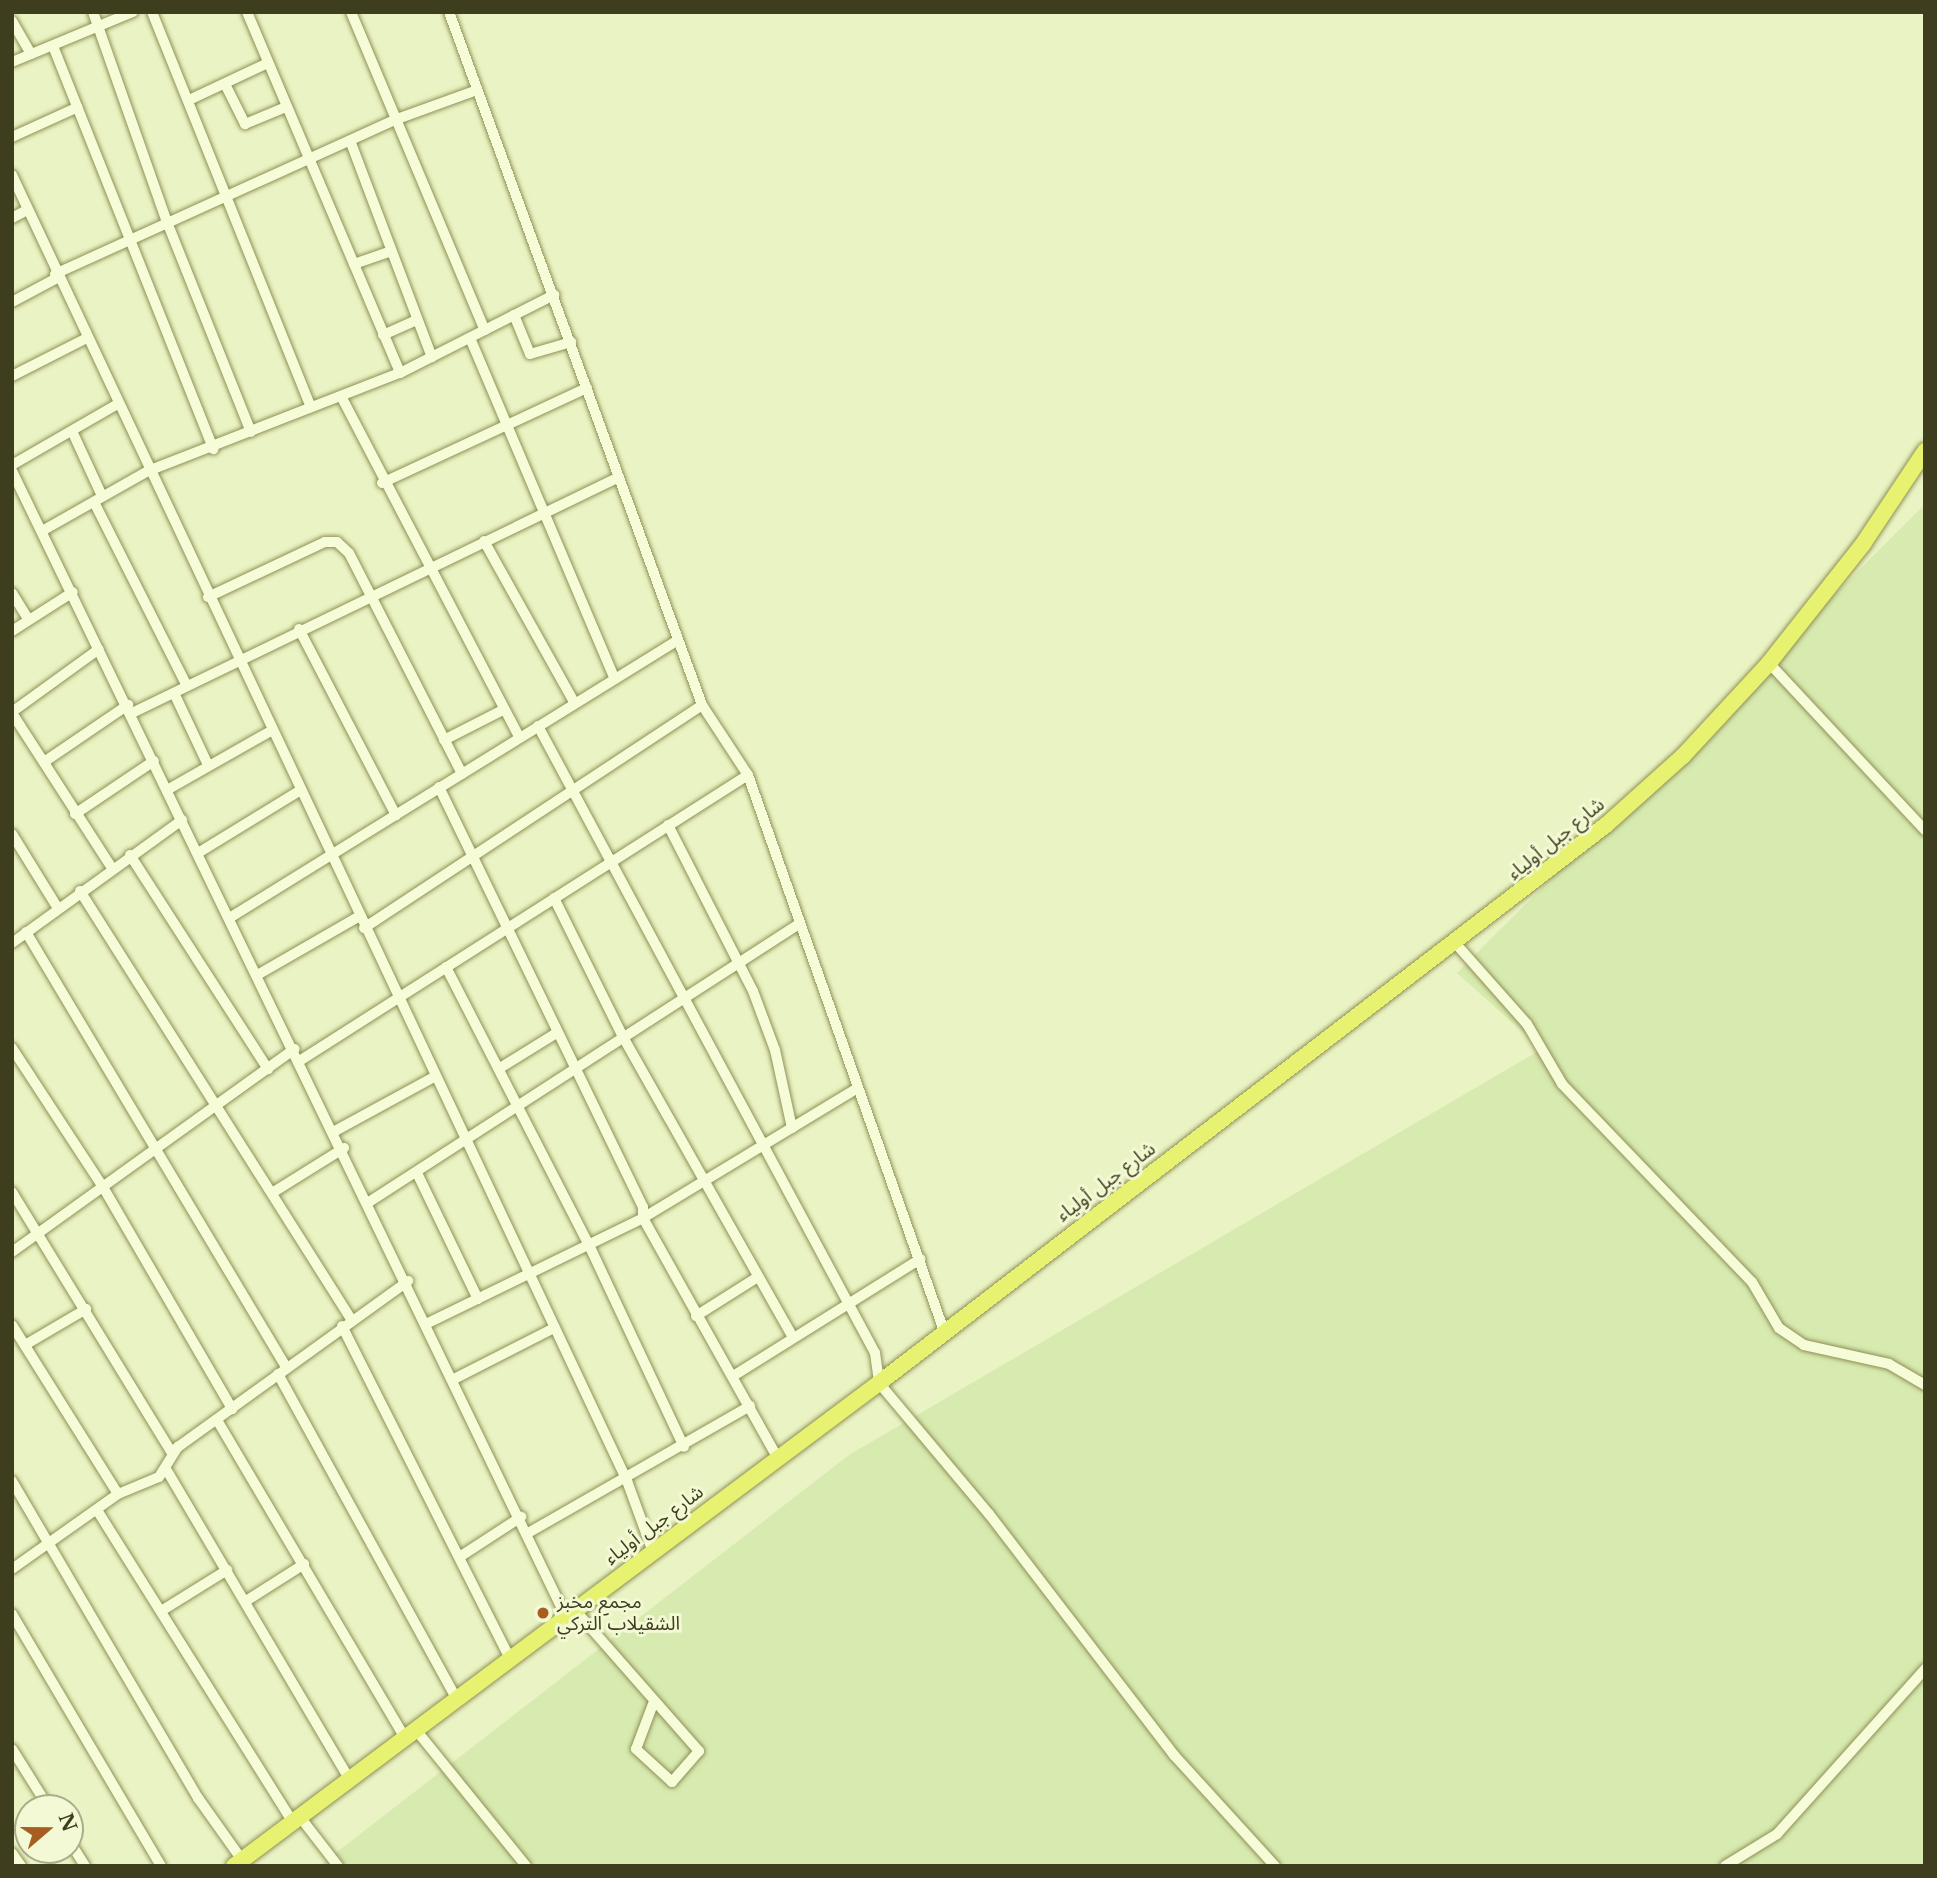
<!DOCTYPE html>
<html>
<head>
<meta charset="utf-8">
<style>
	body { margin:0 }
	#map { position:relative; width:1937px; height:1878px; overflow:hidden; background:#eaf3c3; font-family:"Libre Baskerville","Noto Sans Arabic",serif }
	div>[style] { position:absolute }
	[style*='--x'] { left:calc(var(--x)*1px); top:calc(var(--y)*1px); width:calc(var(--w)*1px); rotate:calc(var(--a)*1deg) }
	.farmland>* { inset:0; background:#d7eaaf }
	.roads { filter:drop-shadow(0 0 2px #8f9057) drop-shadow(0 0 2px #8f9057) }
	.minor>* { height:10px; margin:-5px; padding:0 5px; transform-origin:5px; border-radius:5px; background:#f6fcd8 }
	.trunk>* { height:16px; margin:-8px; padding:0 8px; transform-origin:8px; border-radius:8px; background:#e7f271 }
	.dots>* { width:19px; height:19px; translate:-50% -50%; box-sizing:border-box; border:4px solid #f2f9d4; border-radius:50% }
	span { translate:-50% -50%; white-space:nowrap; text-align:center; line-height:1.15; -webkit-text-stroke:6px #f2f9d4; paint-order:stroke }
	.street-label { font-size:19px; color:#3e3d1d }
	.poi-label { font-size:19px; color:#3e3d1d }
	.left { translate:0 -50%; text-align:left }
	.frame { position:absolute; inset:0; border:14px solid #3e3d1d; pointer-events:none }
	.north { position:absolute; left:14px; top:1794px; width:70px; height:70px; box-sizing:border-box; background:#f2f9d4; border:2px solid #aaae8b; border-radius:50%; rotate:70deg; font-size:19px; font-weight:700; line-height:28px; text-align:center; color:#3e3d1d }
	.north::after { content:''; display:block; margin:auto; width:24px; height:32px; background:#a65f20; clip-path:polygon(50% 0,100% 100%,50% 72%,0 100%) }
</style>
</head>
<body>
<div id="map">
	<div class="farmland">
		<div style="clip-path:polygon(1925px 504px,1925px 1866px,319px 1866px,849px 1455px,1542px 1049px,1457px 973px)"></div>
	</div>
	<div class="roads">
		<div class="minor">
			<div style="--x:93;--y:12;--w:223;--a:70.6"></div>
			<div style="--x:167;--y:222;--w:226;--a:68.2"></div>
			<div style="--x:152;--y:12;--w:426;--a:68.1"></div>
			<div style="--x:247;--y:12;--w:392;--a:67"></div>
			<div style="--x:351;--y:12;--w:345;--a:67.2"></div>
			<div style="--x:449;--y:12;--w:738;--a:69.94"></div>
			<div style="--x:702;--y:705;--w:84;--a:56.7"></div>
			<div style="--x:748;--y:775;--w:590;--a:70.58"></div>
			<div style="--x:12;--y:21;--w:38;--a:60"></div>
			<div style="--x:53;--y:46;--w:434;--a:68.3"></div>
			<div style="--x:12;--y:62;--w:131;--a:-22.5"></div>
			<div style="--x:225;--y:84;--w:45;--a:63.4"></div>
			<div style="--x:245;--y:124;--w:44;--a:-22.5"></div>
			<div style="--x:189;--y:100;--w:87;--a:-25.1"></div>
			<div style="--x:12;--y:137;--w:72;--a:-24.4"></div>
			<div style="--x:351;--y:143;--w:229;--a:69.3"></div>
			<div style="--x:12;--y:175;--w:1444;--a:64.78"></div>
			<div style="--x:627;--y:1481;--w:76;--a:69.9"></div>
			<div style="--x:12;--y:218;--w:17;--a:-28"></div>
			<div style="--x:354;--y:264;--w:39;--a:-19"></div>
			<div style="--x:55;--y:274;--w:375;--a:-24.4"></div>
			<div style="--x:397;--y:119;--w:85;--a:-19.9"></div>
			<div style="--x:12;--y:302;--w:51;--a:-28.1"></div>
			<div style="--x:514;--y:315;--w:42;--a:67.7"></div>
			<div style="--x:530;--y:354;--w:43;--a:-16.3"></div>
			<div style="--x:383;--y:335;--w:36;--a:-24"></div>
			<div style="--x:470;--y:338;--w:369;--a:67"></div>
			<div style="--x:12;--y:376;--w:82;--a:-26.9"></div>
			<div style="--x:342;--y:398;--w:382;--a:62.4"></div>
			<div style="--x:72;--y:431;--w:72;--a:65.2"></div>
			<div style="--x:12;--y:465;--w:120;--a:-30"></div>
			<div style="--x:12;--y:471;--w:1273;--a:64.2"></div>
			<div style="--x:382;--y:483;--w:226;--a:-24.9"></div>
			<div style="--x:95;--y:504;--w:204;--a:63.2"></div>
			<div style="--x:42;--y:531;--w:122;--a:-29.5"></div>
			<div style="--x:148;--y:471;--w:270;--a:-21.3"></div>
			<div style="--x:400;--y:373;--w:173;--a:-26.9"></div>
			<div style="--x:484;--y:541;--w:184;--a:60.8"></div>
			<div style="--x:12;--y:593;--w:31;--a:58"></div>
			<div style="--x:208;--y:597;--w:129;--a:-25.2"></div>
			<div style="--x:325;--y:542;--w:12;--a:0"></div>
			<div style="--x:337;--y:542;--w:16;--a:43"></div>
			<div style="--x:349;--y:553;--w:248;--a:62.9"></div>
			<div style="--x:299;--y:629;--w:210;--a:62.5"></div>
			<div style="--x:12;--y:631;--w:72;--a:-32.6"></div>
			<div style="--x:1769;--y:663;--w:229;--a:47"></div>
			<div style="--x:174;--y:693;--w:80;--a:64.7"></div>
			<div style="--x:12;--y:712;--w:107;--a:-35.9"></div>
			<div style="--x:12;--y:713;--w:184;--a:57.2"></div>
			<div style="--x:132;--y:713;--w:539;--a:-25.85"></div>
			<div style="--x:538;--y:726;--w:712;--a:61.74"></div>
			<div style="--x:875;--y:1353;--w:30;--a:82"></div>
			<div style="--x:879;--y:1383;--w:171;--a:50"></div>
			<div style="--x:989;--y:1514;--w:304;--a:52.5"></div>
			<div style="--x:1174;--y:1755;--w:150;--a:47.7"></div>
			<div style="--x:444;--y:740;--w:66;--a:-27"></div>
			<div style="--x:44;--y:762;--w:102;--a:-34.2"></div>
			<div style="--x:439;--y:787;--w:467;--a:64.1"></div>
			<div style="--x:643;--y:1207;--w:11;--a:90"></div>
			<div style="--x:643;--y:1218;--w:276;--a:60.7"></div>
			<div style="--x:167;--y:790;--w:120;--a:-29.6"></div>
			<div style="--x:75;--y:814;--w:95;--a:-33.9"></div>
			<div style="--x:668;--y:825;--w:186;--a:62.9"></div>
			<div style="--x:753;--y:991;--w:63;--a:69.6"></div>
			<div style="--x:775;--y:1050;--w:80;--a:77.7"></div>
			<div style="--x:12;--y:834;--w:86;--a:58.3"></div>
			<div style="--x:198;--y:853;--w:121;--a:-31.5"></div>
			<div style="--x:130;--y:855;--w:255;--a:57.2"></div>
			<div style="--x:80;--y:891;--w:507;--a:57.66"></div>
			<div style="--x:554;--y:898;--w:155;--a:63.6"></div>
			<div style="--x:623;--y:1037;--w:343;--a:60.5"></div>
			<div style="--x:231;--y:917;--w:526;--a:-31.79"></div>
			<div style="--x:364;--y:928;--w:405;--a:-33.4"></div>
			<div style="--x:26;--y:932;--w:507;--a:59.13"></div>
			<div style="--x:12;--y:943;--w:210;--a:-35.9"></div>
			<div style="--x:1457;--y:945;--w:106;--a:48.5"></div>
			<div style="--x:1527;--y:1024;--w:69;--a:59.7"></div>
			<div style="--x:1562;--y:1084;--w:274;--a:46.2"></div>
			<div style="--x:1752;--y:1282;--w:53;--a:59.6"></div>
			<div style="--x:1779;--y:1328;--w:30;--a:34"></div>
			<div style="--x:1804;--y:1345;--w:87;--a:12.6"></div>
			<div style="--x:1889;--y:1364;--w:42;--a:30.3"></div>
			<div style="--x:446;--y:967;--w:313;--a:62.8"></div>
			<div style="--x:589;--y:1245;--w:223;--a:64.8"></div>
			<div style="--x:259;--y:974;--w:114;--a:-29.9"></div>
			<div style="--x:12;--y:1048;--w:166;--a:56.8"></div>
			<div style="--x:103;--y:1187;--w:257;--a:59.8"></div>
			<div style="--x:301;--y:1060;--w:530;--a:-32.52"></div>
			<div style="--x:500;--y:1068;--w:65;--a:-31.7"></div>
			<div style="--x:335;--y:1131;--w:113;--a:-28.6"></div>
			<div style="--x:417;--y:1173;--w:140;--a:64.2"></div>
			<div style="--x:12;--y:1192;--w:306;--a:58.5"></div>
			<div style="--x:272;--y:1193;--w:85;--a:-32"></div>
			<div style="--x:369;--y:1202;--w:512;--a:-32.88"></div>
			<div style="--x:12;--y:1252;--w:348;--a:-35.7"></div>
			<div style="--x:696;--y:1316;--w:73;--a:-32.2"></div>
			<div style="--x:428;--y:1323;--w:239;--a:-26"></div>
			<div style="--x:643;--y:1218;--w:251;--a:-31.2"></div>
			<div style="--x:12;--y:1325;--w:199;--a:57.9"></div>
			<div style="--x:342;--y:1326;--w:373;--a:63.2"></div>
			<div style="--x:25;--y:1345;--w:71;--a:-30.5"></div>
			<div style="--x:278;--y:1374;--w:371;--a:61.2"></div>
			<div style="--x:733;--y:1376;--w:221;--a:-32"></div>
			<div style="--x:454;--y:1379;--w:112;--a:-27"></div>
			<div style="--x:217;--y:1420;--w:369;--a:59.4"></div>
			<div style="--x:166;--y:1469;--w:361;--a:59.4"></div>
			<div style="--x:12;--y:1481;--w:368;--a:59.6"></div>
			<div style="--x:198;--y:1798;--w:76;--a:54.6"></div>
			<div style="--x:97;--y:1510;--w:369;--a:57.9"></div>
			<div style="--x:528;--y:1533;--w:256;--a:-29.8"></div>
			<div style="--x:461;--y:1556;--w:72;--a:-33"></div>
			<div style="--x:12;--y:1569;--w:130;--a:-35.3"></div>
			<div style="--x:118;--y:1494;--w:44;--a:-22.5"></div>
			<div style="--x:159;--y:1477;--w:36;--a:-58"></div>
			<div style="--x:178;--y:1447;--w:284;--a:-35.8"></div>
			<div style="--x:246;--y:1601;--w:69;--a:-32.5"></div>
			<div style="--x:575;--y:1610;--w:188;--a:48.7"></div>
			<div style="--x:699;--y:1751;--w:41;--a:131.1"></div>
			<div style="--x:672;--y:1782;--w:49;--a:-137.5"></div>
			<div style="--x:636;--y:1749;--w:48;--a:-69.3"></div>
			<div style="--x:161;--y:1611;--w:78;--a:-31.8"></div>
			<div style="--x:12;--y:1614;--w:293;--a:59.4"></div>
			<div style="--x:416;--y:1730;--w:175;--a:51"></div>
			<div style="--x:12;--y:1749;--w:70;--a:57.9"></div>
			<div style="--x:300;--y:1817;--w:62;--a:52.2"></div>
			<div style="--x:70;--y:1842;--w:28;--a:58"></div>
			<div style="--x:12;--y:1853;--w:16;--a:55"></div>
			<div style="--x:1725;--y:1866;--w:61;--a:-31.6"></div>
			<div style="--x:1777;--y:1834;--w:222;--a:-48.1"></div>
		</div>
		<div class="trunk">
			<div style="--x:234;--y:1866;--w:806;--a:-36.83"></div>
			<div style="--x:879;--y:1383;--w:916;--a:-37.51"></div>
			<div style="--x:1606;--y:825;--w:103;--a:-41.9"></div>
			<div style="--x:1683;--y:756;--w:127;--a:-47.2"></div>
			<div style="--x:1769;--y:663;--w:152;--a:-51.7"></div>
			<div style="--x:1863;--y:544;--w:112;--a:-56.3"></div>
		</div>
	</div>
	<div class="dots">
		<div style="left:543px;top:1613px;background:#a65f20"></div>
	</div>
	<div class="street-label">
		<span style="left:1556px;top:839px;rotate:-39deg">شارع جبل أولياء</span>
		<span style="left:1106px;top:1182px;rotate:-37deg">شارع جبل أولياء</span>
		<span style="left:654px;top:1525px;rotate:-37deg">شارع جبل أولياء</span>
	</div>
	<div class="poi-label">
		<span class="left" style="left:557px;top:1613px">مجمع مخبز<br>الشقيلاب التركي</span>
	</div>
	<div class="frame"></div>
	<div class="north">N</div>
</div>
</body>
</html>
